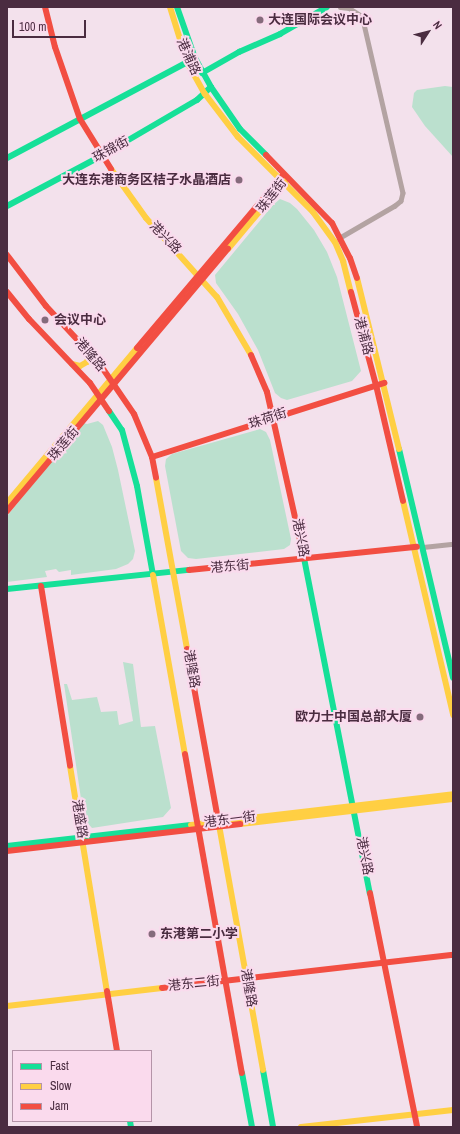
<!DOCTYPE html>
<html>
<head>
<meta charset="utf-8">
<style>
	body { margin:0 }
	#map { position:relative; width:460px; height:1134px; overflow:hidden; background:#f3e1ec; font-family:"Archivo Narrow","Noto Sans SC",sans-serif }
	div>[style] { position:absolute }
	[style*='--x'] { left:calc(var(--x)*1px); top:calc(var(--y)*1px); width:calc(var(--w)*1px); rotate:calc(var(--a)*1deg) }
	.green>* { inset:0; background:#bbe0ce }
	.street>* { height:4.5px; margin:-2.25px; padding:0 2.25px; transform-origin:2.25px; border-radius:2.25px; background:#b3a3a2 }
	.fast>* { height:6px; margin:-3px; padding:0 3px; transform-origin:3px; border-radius:3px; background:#16e098 }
	.slow>* { height:6px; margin:-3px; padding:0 3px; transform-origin:3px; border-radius:3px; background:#ffcf43 }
	.jam>* { height:6px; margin:-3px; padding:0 3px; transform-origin:3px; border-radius:3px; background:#f24e42 }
	.dots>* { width:11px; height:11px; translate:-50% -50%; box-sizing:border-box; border:2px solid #fadaed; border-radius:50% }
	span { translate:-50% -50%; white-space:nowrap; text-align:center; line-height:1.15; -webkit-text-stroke:4px #fadaed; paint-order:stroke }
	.poi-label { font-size:13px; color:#4a2c40; font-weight:700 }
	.left { translate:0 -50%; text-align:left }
	.right { translate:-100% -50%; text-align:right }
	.street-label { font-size:13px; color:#4a2c40 }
	.frame { position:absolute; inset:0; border:8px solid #4a2c40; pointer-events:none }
	.legend { position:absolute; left:12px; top:1050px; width:140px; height:72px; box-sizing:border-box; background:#fadaed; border:1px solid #b494a8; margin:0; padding:5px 7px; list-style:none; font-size:12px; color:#4a2c40 }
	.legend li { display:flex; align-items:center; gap:8px; height:20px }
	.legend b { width:20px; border:1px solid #b494a8 }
	.north { position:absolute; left:408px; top:12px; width:40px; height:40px; -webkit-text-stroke:3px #fadaed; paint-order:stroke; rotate:54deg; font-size:11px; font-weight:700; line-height:16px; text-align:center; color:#4a2c40 }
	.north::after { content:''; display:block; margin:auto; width:14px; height:18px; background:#4a2c40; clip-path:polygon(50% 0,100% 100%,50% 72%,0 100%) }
	.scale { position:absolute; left:12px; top:20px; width:74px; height:18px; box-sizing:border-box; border:2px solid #4a2c40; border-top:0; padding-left:5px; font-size:12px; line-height:14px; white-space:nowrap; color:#4a2c40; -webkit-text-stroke:3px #fadaed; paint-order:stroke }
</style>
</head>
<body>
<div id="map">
	<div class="green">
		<div style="clip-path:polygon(445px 86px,453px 87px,453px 157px,425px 126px,412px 107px,414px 93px,417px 90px)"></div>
		<div style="clip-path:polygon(280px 199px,290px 203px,297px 209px,314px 230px,327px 252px,337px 277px,361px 371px,352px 381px,287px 400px,281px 398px,275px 393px,258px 350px,238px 314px,216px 283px,215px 275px,273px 205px)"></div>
		<div style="clip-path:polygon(98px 421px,103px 425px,112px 447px,118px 470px,135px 551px,133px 559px,128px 564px,116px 569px,71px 575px,71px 570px,59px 572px,56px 569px,45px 571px,47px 577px,7px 582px,7px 516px,83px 423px,87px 424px)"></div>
		<div style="clip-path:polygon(260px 429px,266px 432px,270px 440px,291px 539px,290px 545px,284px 549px,196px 559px,188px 558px,181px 551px,165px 466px,166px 459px,172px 454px)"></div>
		<div style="clip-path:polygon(123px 662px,133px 664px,141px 727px,155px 726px,171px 808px,163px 817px,92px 828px,84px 819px,64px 684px,67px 684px,72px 700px,97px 697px,101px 712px,117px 711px,119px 725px,133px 721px)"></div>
	</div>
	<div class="street">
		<div style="--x:340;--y:7;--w:9;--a:6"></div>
		<div style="--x:349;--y:8;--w:13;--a:32"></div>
		<div style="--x:360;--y:15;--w:10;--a:66"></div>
		<div style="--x:364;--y:24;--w:173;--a:77"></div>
		<div style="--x:403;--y:193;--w:8;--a:104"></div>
		<div style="--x:401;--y:201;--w:8;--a:140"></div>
		<div style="--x:395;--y:206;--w:64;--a:149.8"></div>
		<div style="--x:423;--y:547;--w:30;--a:-6"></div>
	</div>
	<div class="fast">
		<div style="--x:177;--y:7;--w:54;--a:70.6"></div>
		<div style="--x:195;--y:58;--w:33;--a:61"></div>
		<div style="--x:211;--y:87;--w:51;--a:55.4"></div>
		<div style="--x:240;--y:129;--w:37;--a:45"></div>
		<div style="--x:202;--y:73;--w:43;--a:-29.6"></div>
		<div style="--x:239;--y:52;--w:45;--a:-23.7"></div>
		<div style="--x:280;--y:34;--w:54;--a:-29.9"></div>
		<div style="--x:7;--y:158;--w:213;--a:-28"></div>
		<div style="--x:7;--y:206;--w:106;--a:-28"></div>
		<div style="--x:101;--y:156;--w:111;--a:-30.3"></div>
		<div style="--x:197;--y:100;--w:19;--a:-43"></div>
		<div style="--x:109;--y:411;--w:23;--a:56"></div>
		<div style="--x:122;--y:430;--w:58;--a:75"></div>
		<div style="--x:137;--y:486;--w:90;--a:79.8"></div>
		<div style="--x:399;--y:449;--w:235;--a:76.7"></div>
		<div style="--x:303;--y:553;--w:347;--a:78.9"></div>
		<div style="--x:7;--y:589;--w:183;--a:-6"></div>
		<div style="--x:7;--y:846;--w:185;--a:-6.5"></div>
		<div style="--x:263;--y:1070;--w:58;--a:80"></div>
		<div style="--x:242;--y:1073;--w:55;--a:79.5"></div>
		<div style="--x:130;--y:1121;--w:6;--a:81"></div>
	</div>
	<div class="slow">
		<div style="--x:170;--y:7;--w:58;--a:72.8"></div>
		<div style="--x:187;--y:62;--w:37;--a:61"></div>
		<div style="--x:205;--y:94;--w:54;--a:52.5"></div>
		<div style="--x:238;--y:137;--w:106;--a:45"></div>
		<div style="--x:313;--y:212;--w:37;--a:54"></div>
		<div style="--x:335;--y:242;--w:21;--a:67"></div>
		<div style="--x:343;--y:261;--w:32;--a:76"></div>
		<div style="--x:111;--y:169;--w:60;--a:54.5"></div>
		<div style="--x:146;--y:218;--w:106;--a:48.1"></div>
		<div style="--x:217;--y:297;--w:67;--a:59.6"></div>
		<div style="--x:228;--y:249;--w:90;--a:-50"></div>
		<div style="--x:357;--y:278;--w:176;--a:76.2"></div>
		<div style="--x:72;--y:364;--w:8;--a:14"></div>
		<div style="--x:80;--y:366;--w:8;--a:-30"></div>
		<div style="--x:87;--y:362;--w:6;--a:-72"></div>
		<div style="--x:89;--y:356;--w:6;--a:-108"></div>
		<div style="--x:156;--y:478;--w:174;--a:79.7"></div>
		<div style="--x:403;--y:501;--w:220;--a:76.8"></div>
		<div style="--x:7;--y:503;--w:202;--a:-50"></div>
		<div style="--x:153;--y:575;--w:182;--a:79.9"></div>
		<div style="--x:70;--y:766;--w:228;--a:80.7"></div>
		<div style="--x:217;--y:814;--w:260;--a:79.8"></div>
		<div style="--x:240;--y:824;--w:214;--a:-6.7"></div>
		<div style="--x:191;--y:825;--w:264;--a:-6.7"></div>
		<div style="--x:7;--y:1006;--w:156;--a:-6.6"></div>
		<div style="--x:301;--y:1127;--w:153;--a:-6.4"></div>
	</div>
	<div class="jam">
		<div style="--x:45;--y:7;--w:41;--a:76"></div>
		<div style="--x:55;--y:47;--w:76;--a:70.9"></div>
		<div style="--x:80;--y:119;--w:59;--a:58.2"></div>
		<div style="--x:266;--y:155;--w:95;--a:45.9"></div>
		<div style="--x:332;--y:223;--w:39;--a:63"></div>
		<div style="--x:350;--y:258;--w:21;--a:71"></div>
		<div style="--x:7;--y:255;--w:64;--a:52.6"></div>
		<div style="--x:46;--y:306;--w:78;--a:47.1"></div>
		<div style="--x:99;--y:363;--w:62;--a:55.5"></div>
		<div style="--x:134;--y:414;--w:47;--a:67.3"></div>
		<div style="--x:152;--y:457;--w:21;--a:79"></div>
		<div style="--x:7;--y:292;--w:35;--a:51"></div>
		<div style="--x:29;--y:319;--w:88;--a:46.4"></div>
		<div style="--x:90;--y:383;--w:34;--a:56"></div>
		<div style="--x:351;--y:292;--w:96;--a:75"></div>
		<div style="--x:376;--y:385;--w:119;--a:76.9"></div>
		<div style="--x:137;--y:348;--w:226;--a:-49.8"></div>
		<div style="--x:251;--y:355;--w:40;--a:66.6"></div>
		<div style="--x:267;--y:392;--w:165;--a:77.4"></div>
		<div style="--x:152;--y:457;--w:244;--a:-17.7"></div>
		<div style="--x:7;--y:511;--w:343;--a:-49.9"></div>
		<div style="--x:189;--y:570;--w:229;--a:-5.8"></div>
		<div style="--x:41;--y:586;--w:182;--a:80.8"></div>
		<div style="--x:187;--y:649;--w:168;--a:79.7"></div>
		<div style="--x:185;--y:754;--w:324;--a:79.9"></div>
		<div style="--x:7;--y:851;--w:235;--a:-6.6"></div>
		<div style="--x:370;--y:893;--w:239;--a:78.6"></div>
		<div style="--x:162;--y:988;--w:293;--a:-6.5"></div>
		<div style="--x:107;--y:991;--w:61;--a:80.5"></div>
	</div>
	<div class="dots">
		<div style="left:260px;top:20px;background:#856b7c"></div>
		<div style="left:239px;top:180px;background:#856b7c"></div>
		<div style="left:45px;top:320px;background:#856b7c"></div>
		<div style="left:420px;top:717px;background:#856b7c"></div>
		<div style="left:152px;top:934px;background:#856b7c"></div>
	</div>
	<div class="poi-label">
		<span class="left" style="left:268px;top:20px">大连国际会议中心</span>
		<span class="right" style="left:231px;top:180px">大连东港商务区桔子水晶酒店</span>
		<span class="left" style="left:54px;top:320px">会议中心</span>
		<span class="right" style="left:412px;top:717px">欧力士中国总部大厦</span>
		<span class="left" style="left:160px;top:934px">东港第二小学</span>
	</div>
	<div class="street-label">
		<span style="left:188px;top:57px;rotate:66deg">港浦路</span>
		<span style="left:111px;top:150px;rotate:-29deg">珠锦街</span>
		<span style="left:272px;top:196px;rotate:-52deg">珠莲街</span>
		<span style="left:165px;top:238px;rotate:46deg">港兴路</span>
		<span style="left:363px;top:336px;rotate:75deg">港浦路</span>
		<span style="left:90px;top:355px;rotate:49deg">港隆路</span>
		<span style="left:268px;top:419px;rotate:-18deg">珠荷街</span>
		<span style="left:64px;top:444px;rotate:-50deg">珠莲街</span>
		<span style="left:300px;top:538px;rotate:79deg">港兴路</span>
		<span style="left:230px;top:567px;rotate:-5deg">港东街</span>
		<span style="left:191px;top:669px;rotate:80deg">港隆路</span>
		<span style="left:79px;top:819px;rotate:81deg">港盛路</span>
		<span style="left:230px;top:820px;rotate:-7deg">港东一街</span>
		<span style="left:364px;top:856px;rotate:79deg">港兴路</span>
		<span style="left:194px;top:984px;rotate:-6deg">港东二街</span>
		<span style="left:248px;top:988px;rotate:80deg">港隆路</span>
	</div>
	<div class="frame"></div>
	<ul class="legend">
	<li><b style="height:5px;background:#16e098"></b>Fast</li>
	<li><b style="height:5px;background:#ffcf43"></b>Slow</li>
	<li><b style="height:5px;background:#f24e42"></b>Jam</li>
	</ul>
	<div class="north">N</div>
	<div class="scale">100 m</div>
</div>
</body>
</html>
